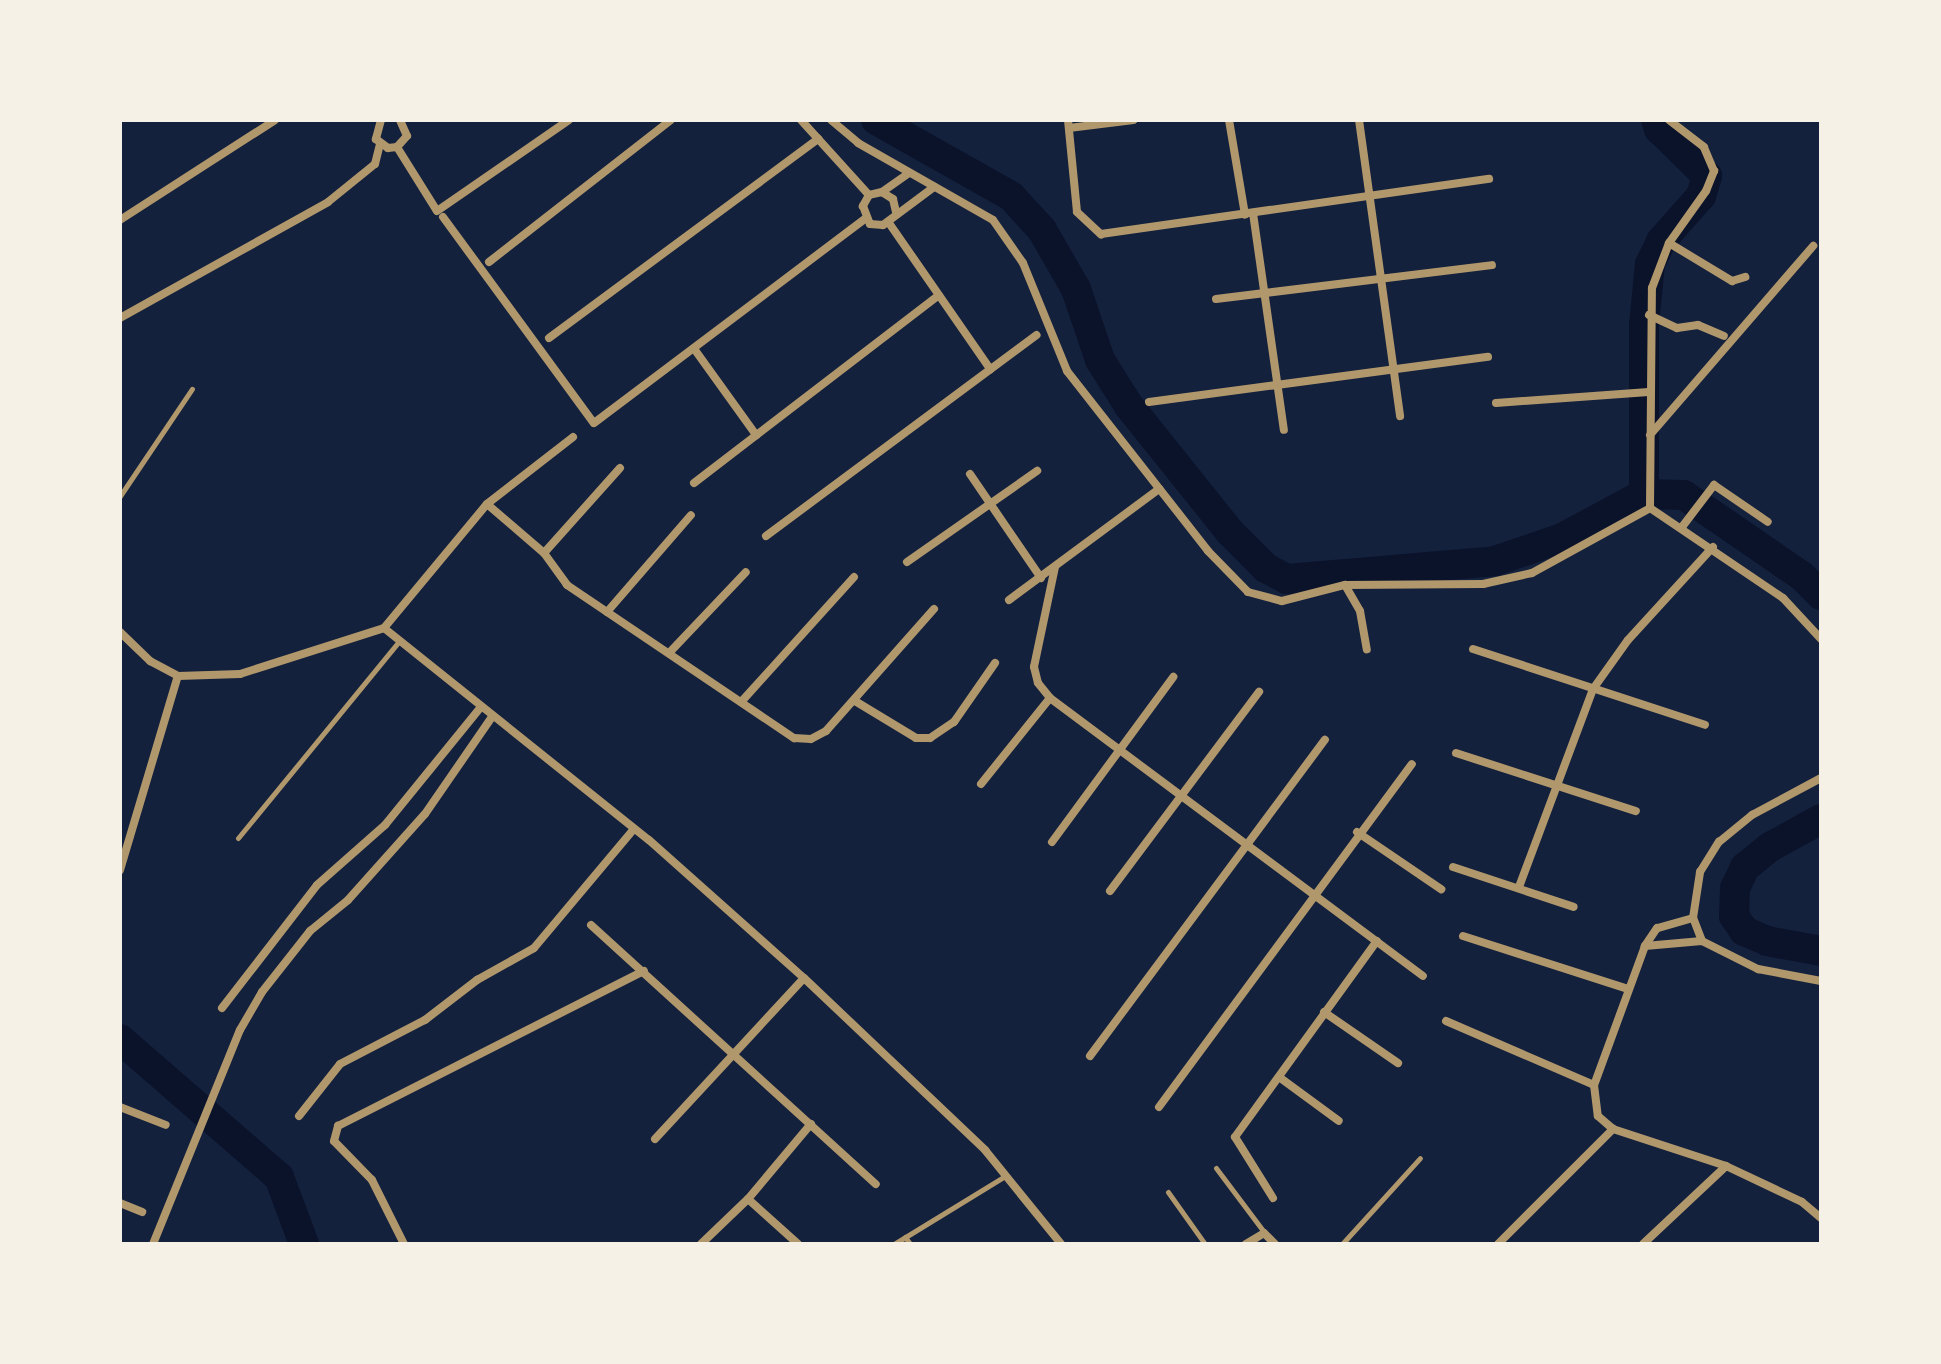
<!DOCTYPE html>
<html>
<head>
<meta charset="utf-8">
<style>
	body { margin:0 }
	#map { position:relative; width:1941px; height:1364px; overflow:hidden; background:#14213d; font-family:Cabin,sans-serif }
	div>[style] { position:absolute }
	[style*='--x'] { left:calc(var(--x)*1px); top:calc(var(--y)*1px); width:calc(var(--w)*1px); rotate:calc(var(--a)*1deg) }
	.river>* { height:30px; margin:-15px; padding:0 15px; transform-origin:15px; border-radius:15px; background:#0b132b }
	.service>* { height:5px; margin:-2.5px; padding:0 2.5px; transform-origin:2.5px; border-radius:2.5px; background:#b1986c }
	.minor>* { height:8px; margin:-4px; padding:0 4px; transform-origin:4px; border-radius:4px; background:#b1986c }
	span { translate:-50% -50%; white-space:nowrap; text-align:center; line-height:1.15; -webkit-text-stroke:6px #f6f1e7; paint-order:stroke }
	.frame { position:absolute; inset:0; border:122px solid #f6f1e7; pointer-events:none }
</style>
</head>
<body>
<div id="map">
	<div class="river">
		<div style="--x:876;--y:120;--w:155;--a:29.4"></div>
		<div style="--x:1011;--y:196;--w:46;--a:47.6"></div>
		<div style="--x:1042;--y:230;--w:68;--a:60"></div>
		<div style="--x:1076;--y:289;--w:75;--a:71.3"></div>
		<div style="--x:1100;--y:360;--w:54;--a:57.8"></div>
		<div style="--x:1129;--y:406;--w:161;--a:51.3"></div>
		<div style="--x:1230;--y:532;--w:51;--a:45"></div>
		<div style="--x:1266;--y:568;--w:24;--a:28"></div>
		<div style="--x:1287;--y:579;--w:209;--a:-4.9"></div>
		<div style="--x:1495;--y:561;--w:71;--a:-18.9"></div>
		<div style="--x:1562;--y:538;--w:93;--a:-28.2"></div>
		<div style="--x:1644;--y:494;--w:40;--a:1.4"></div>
		<div style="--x:1684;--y:495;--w:143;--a:34.5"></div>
		<div style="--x:1802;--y:576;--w:27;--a:45"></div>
		<div style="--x:1644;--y:494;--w:169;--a:-90"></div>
		<div style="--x:1644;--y:325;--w:61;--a:-84.4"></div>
		<div style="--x:1650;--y:264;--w:25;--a:-64"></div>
		<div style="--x:1661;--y:241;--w:60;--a:-48.4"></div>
		<div style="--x:1701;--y:196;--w:21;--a:-73"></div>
		<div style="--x:1707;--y:176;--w:67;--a:-135.6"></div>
		<div style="--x:1659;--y:129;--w:9;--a:-108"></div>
		<div style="--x:1821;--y:819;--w:58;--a:151.2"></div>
		<div style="--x:1770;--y:847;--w:32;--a:141"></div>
		<div style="--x:1745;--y:867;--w:23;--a:115"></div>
		<div style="--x:1735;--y:888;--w:28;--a:92"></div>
		<div style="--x:1734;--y:916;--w:18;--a:56"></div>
		<div style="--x:1744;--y:931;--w:25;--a:23"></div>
		<div style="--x:1767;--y:941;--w:55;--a:10.5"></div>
		<div style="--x:120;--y:1039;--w:211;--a:41"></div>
		<div style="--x:279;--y:1177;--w:72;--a:69.5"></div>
	</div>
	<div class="service">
		<div style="--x:120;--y:496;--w:129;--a:-56.1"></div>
		<div style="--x:238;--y:838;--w:254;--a:-50.7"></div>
		<div style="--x:1216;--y:1168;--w:80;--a:53.1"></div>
		<div style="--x:1168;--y:1192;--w:64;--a:54.6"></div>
		<div style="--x:905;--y:1237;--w:9;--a:54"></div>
		<div style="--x:894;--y:1244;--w:130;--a:-31.5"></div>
		<div style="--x:1342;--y:1244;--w:116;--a:-47.8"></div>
	</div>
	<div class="minor">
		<div style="--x:381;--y:120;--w:20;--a:105"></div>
		<div style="--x:376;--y:139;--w:15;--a:37"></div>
		<div style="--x:388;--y:148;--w:9;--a:-6"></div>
		<div style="--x:397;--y:147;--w:15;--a:-48"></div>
		<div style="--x:407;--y:136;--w:17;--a:-114"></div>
		<div style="--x:801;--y:120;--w:101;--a:47.8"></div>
		<div style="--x:831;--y:120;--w:35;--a:40"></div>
		<div style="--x:858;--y:143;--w:155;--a:29.7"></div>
		<div style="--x:993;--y:220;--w:52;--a:55.1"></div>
		<div style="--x:1023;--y:263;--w:117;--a:67.8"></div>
		<div style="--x:1067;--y:371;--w:229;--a:51.9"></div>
		<div style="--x:1208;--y:551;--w:57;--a:45.7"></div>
		<div style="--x:1248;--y:592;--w:35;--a:15"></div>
		<div style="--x:1282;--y:601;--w:65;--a:-14.3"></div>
		<div style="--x:1345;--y:585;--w:138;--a:-0.4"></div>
		<div style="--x:1483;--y:584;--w:50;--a:-12.7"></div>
		<div style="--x:1532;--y:573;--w:135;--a:-28.8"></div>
		<div style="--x:1650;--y:508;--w:161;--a:34.1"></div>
		<div style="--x:1783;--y:598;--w:56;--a:47.2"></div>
		<div style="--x:1068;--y:120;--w:92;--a:84.4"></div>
		<div style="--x:1077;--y:212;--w:33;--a:43"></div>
		<div style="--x:1101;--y:234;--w:392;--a:-8.1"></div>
		<div style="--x:1229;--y:120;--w:96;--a:80.4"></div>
		<div style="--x:1359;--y:120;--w:299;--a:82.1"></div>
		<div style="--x:1069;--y:128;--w:65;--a:-7"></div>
		<div style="--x:397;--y:147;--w:75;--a:58"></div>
		<div style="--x:437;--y:211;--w:160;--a:-34.6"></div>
		<div style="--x:882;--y:192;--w:33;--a:-35"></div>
		<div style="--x:896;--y:212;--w:13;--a:-103"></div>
		<div style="--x:893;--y:199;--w:13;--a:-148"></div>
		<div style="--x:882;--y:192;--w:13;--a:167"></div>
		<div style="--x:869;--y:195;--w:13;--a:119"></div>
		<div style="--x:863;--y:206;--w:19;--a:69"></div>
		<div style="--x:870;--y:224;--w:13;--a:4"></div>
		<div style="--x:883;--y:225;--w:64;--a:-36.7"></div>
		<div style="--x:1253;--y:213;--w:219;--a:81.9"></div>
		<div style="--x:443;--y:217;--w:255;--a:53.8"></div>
		<div style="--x:594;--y:423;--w:339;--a:-37"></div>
		<div style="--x:120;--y:220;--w:184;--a:-32.8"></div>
		<div style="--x:889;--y:223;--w:178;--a:55.3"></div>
		<div style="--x:1669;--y:243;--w:74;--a:31.1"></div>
		<div style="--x:1732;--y:281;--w:14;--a:-17"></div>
		<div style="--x:489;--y:262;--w:231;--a:-38"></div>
		<div style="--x:1216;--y:299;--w:278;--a:-7"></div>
		<div style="--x:1649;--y:315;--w:31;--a:25"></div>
		<div style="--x:1677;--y:328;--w:21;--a:-8"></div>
		<div style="--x:1698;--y:325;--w:28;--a:23"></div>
		<div style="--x:120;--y:318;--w:238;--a:-29.1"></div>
		<div style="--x:328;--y:202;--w:60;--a:-39"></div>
		<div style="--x:375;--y:164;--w:21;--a:-76"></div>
		<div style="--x:549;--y:338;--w:335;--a:-36.5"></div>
		<div style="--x:695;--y:350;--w:105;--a:54.3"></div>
		<div style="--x:1149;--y:402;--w:342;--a:-7.6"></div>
		<div style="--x:1496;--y:403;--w:153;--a:-4.1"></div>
		<div style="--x:1650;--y:435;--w:250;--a:-49.2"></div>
		<div style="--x:970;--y:474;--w:126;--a:55.7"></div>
		<div style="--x:694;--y:483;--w:305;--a:-37.5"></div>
		<div style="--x:487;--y:504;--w:75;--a:40.7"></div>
		<div style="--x:544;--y:553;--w:39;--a:54"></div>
		<div style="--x:567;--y:585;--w:274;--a:34"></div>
		<div style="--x:794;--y:738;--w:17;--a:3"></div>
		<div style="--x:811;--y:739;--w:17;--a:-28"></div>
		<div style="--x:826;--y:731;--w:163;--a:-48.5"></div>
		<div style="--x:1650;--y:508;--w:220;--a:-89.5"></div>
		<div style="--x:1652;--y:288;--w:48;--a:-69.3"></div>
		<div style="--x:1669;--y:243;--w:64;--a:-54.6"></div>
		<div style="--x:1706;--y:191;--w:22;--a:-68"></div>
		<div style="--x:1714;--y:171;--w:26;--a:-113"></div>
		<div style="--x:1704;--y:147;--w:44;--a:-142.4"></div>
		<div style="--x:1682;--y:527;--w:53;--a:-52.7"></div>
		<div style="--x:1714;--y:485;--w:65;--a:34.4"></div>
		<div style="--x:766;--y:536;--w:337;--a:-36.6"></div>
		<div style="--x:544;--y:553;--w:114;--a:-48.2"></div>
		<div style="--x:907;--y:562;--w:159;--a:-35"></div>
		<div style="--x:1055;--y:567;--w:102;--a:101.9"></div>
		<div style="--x:1034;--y:667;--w:16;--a:76"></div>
		<div style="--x:1038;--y:683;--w:19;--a:51"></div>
		<div style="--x:1050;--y:698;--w:465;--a:36.7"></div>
		<div style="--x:1345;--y:585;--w:30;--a:60"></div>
		<div style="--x:1360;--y:611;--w:39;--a:80"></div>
		<div style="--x:1009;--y:600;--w:187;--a:-36.5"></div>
		<div style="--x:607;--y:612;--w:128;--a:-49.1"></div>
		<div style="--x:384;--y:628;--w:339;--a:38.7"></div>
		<div style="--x:649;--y:840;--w:208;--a:41.7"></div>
		<div style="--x:804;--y:978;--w:250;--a:43.5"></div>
		<div style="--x:985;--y:1150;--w:121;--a:51"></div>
		<div style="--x:120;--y:632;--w:42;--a:44"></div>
		<div style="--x:150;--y:661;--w:32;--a:28"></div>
		<div style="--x:178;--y:676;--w:62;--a:-1.8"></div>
		<div style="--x:240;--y:674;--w:151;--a:-17.7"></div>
		<div style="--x:384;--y:628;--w:161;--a:-50.3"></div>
		<div style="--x:487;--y:504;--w:109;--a:-37.9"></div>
		<div style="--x:1473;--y:649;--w:244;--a:18.1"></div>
		<div style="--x:670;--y:652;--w:110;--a:-46.5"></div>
		<div style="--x:742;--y:701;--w:167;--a:-47.9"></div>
		<div style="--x:855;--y:701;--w:71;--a:31.2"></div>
		<div style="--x:916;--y:738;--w:14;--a:0"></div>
		<div style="--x:930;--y:738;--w:29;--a:-34"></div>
		<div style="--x:954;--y:722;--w:72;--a:-55.2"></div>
		<div style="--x:1456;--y:753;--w:189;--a:17.9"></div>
		<div style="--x:981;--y:784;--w:110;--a:-51.3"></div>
		<div style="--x:1357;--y:832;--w:102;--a:34.2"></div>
		<div style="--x:1052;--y:842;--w:205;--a:-53.7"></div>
		<div style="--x:1453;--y:867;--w:127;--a:18.3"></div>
		<div style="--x:120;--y:870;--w:202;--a:-73.4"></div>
		<div style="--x:1519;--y:887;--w:211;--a:-69.5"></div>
		<div style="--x:1593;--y:689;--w:60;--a:-54.5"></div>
		<div style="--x:1628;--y:640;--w:126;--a:-47.6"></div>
		<div style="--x:1110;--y:891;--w:249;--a:-53.2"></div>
		<div style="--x:1693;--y:918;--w:37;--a:164"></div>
		<div style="--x:1657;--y:928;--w:22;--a:124"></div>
		<div style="--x:1645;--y:946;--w:148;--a:110.1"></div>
		<div style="--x:1594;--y:1085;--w:31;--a:83"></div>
		<div style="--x:1598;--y:1116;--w:20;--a:41"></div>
		<div style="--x:1613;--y:1129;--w:119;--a:18.1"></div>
		<div style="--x:1726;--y:1166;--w:84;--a:25.3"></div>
		<div style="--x:1802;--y:1202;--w:25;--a:40"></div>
		<div style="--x:591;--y:925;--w:385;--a:42.3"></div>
		<div style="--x:1463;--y:936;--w:173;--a:17.8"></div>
		<div style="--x:1702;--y:941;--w:25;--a:-111"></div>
		<div style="--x:1693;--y:918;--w:47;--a:-81.3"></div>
		<div style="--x:1700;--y:872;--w:36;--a:-58"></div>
		<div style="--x:1719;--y:842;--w:43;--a:-39.3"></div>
		<div style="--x:1752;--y:815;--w:78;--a:-28.2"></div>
		<div style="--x:1645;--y:946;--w:57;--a:-5"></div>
		<div style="--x:1702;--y:941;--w:63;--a:26.6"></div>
		<div style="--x:1758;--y:969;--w:64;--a:10.8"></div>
		<div style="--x:222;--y:1008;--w:155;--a:-52.3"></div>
		<div style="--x:317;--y:885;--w:91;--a:-41.4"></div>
		<div style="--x:385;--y:825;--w:152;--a:-50.9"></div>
		<div style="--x:1324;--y:1012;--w:90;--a:34.6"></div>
		<div style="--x:1446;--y:1021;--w:161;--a:23.4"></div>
		<div style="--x:1090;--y:1056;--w:394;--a:-53.4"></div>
		<div style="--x:1279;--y:1077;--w:74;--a:36.3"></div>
		<div style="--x:120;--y:1107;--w:49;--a:21.4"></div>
		<div style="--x:1159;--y:1107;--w:426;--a:-53.6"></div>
		<div style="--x:299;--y:1116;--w:66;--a:-51.7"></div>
		<div style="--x:340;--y:1064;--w:96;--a:-27.4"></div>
		<div style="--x:425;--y:1020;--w:66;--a:-37.6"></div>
		<div style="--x:477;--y:980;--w:65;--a:-29.3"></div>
		<div style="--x:534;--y:948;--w:155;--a:-50"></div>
		<div style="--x:655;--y:1139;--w:219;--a:-47.2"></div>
		<div style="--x:1273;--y:1198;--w:72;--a:-121.9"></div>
		<div style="--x:1235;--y:1137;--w:242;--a:-54.1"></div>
		<div style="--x:748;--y:1199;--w:67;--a:42"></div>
		<div style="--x:120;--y:1203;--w:24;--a:22"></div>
		<div style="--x:153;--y:1244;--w:231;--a:-67.9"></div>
		<div style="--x:240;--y:1030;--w:44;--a:-59.9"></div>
		<div style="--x:262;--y:992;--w:78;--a:-51.8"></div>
		<div style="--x:310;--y:931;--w:49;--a:-39.2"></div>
		<div style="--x:348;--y:900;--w:115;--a:-48.2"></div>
		<div style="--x:425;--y:814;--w:118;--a:-55.4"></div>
		<div style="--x:404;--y:1244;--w:72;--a:-116.6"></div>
		<div style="--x:372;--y:1180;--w:54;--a:-134.3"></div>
		<div style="--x:334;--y:1141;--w:16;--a:-75"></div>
		<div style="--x:338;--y:1126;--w:343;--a:-26.9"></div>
		<div style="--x:701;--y:1244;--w:65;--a:-43.8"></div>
		<div style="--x:748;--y:1199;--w:98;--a:-50"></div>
		<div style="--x:1246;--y:1244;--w:21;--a:-31"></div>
		<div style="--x:1264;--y:1233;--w:16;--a:45"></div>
		<div style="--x:1498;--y:1244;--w:163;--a:-45"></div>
		<div style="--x:1643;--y:1244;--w:114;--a:-43.2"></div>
	</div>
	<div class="frame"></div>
</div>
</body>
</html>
